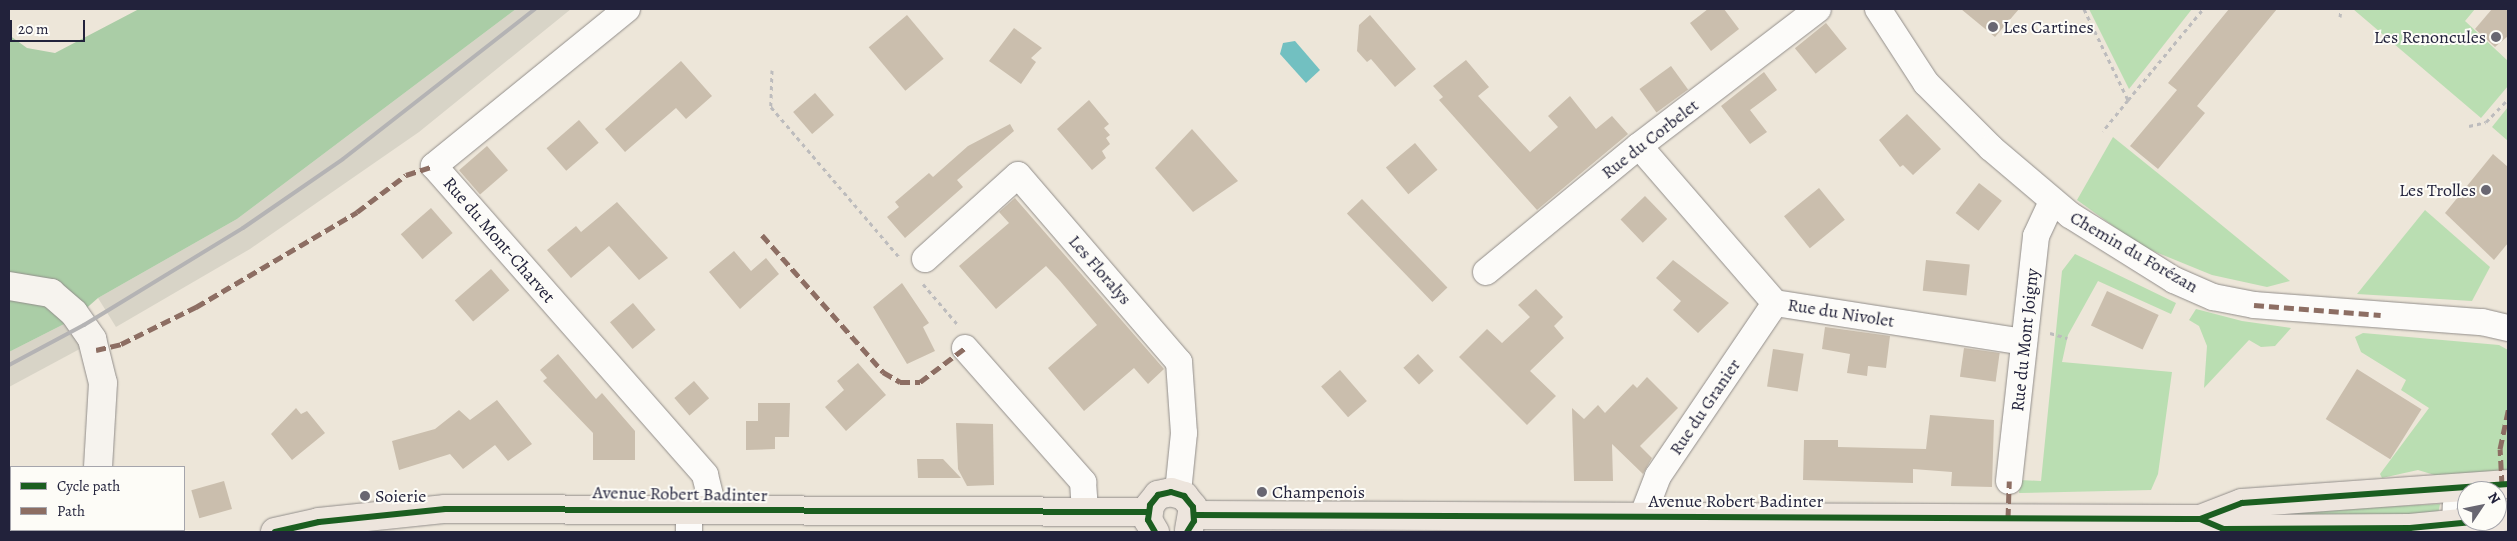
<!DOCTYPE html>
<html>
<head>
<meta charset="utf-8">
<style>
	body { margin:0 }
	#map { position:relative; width:2517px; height:541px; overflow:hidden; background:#ede6d9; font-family:Alegreya,serif }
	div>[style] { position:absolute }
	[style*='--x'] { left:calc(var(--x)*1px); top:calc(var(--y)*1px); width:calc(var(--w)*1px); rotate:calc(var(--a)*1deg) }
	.industrial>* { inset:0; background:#d8d4c7 }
	.green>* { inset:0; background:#badeb2 }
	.forest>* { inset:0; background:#aacda6 }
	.water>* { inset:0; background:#72c0c1 }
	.building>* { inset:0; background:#cabead; transform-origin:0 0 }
	.path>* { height:3px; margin-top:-1.5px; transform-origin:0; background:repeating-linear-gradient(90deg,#bdbcbd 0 4px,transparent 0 8px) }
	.roads { filter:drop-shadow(0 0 1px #928e8b) drop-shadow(0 0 1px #928e8b) }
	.lane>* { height:14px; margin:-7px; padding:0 7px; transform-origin:7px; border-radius:7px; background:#fcfbf9 }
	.street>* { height:26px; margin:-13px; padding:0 13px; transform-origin:13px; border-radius:13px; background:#fcfbf9 }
	.secondary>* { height:28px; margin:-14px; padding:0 14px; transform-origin:14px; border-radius:14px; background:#f6f3ee }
	.primary>* { height:28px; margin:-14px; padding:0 14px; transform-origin:14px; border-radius:14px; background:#ede5dd }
	.rail>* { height:4px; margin:-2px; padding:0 2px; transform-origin:2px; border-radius:2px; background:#b4b3b4 }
	.quiet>* { height:5px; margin-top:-2.5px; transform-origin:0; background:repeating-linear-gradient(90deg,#8d6e63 0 10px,transparent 0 15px) }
	.cycleway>* { height:6px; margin:-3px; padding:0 3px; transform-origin:3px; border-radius:3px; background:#1b5e20 }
	.dots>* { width:14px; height:14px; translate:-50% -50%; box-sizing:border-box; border:2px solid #fdfcf7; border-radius:50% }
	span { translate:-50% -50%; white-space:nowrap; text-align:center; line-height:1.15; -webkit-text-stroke:4px #fdfcf7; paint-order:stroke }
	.poi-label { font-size:18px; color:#22223b }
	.left { translate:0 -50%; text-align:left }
	.right { translate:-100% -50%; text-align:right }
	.street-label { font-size:18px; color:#22223b }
	.frame { position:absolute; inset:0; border:10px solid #22223b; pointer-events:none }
	.legend { position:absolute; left:10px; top:466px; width:175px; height:65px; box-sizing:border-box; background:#fdfcf7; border:1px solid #a5a5ac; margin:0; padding:6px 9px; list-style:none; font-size:15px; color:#22223b }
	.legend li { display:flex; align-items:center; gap:10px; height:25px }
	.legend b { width:25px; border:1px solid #a5a5ac }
	.north { position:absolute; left:2457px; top:481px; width:50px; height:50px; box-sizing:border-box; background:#fdfcf7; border:1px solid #a5a5ac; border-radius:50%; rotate:56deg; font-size:14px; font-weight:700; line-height:20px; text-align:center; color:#22223b }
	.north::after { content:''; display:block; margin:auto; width:18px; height:22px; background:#696772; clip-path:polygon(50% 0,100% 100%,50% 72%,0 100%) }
	.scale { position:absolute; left:10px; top:20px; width:75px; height:22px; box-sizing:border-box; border:2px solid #22223b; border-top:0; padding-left:6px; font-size:15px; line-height:18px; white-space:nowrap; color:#22223b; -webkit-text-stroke:4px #fdfcf7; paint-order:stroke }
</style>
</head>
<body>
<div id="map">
	<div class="industrial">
		<div style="clip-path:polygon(516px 9px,571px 9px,419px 132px,250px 249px,116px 327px,98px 298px,237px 219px)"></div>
		<div style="clip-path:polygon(74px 319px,89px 344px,9px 387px,9px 352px)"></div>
	</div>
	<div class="green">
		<div style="clip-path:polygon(2089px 9px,2192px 9px,2129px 89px)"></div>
		<div style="clip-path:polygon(2353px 9px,2475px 9px,2465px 21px,2508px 61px,2508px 86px,2481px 118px)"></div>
		<div style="clip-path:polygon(2508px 107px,2508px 141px,2492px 127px)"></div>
		<div style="clip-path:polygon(2113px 137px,2180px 191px,2290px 281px,2267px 287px,2212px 275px,2141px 246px,2077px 200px)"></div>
		<div style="clip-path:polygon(2425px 210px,2490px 267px,2472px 301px,2357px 294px)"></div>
		<div style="clip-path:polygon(2075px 254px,2176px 303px,2171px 314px,2098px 281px,2068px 335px,2062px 362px,2172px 372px,2158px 474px,2151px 490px,2019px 493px,2020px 480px,2041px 481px,2062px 271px)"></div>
		<div style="clip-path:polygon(2196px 309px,2242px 321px,2291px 328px,2275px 346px,2261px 347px,2249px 340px,2204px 388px,2207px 346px,2199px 326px,2189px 320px)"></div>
		<div style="clip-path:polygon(2363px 333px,2499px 345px,2508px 350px,2508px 479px,2461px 483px,2418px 470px,2382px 478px,2380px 474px,2429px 408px,2401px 390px,2406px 380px,2361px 352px,2355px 337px)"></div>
		<div style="clip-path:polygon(2440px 504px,2437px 520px,2224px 514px)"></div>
	</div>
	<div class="forest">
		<div style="clip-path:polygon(139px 9px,516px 9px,237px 219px,98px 298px,74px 319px,9px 352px,9px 35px,27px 48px,55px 53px)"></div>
	</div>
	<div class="water">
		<div style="clip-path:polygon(1295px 41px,1320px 70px,1306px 83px,1280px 54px,1283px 43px)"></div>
	</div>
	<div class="building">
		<div style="clip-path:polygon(1708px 9px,1724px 9px,1739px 29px,1711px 51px,1690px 23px)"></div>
		<div style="clip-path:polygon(1961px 9px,2019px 9px,1995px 37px)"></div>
		<div style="clip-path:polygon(2229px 9px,2277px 9px,2197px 106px,2205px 113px,2158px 169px,2130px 146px,2177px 90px,2168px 83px)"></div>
		<div style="clip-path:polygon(2492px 9px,2508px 9px,2508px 36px,2495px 47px,2475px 29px)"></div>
		<div style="left:907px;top:15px;width:57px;height:50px;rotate:50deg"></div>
		<div style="clip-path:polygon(1370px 15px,1416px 69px,1395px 87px,1371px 59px,1367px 62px,1357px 51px,1359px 25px)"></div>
		<div style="left:1826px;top:23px;width:33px;height:40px;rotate:51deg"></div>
		<div style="clip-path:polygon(1014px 28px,1042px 48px,1031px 58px,1036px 62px,1021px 84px,989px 61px)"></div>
		<div style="clip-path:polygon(1466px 60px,1489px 87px,1478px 96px,1530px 152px,1558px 127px,1548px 116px,1570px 96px,1596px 129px,1612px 116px,1628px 134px,1537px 210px,1439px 100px,1443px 97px,1433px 86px)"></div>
		<div style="clip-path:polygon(681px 61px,712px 96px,686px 119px,676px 108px,625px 152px,605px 129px)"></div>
		<div style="left:1671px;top:66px;width:29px;height:39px;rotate:54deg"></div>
		<div style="clip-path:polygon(1764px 72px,1777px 90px,1750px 110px,1767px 132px,1750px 144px,1721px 106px)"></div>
		<div style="left:815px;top:93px;width:29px;height:29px;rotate:49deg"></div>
		<div style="clip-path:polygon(1089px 100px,1109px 124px,1104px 128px,1110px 135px,1106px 138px,1110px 144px,1102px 151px,1106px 158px,1092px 170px,1057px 129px)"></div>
		<div style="clip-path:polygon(1907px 114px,1941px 149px,1913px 175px,1903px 165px,1900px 167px,1879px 140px)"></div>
		<div style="left:579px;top:120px;width:30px;height:43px;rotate:49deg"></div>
		<div style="clip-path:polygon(1010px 124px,1014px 131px,957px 180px,963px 187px,905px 238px,887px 217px,899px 207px,895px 202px,929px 173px,933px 177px,968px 146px)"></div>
		<div style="clip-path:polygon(1192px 129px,1238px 181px,1193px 212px,1155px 168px)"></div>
		<div style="left:1415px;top:143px;width:35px;height:38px;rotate:50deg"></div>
		<div style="left:487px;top:146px;width:32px;height:37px;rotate:49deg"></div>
		<div style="clip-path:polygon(2493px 154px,2508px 167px,2508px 243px,2494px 260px,2445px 213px)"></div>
		<div style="left:1979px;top:183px;width:29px;height:38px;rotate:38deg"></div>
		<div style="left:1819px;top:188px;width:41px;height:45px;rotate:51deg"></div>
		<div style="left:1645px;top:196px;width:32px;height:34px;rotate:46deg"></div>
		<div style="clip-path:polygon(1015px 198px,1164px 369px,1148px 384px,1134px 368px,1084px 411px,1048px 368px,1097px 325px,1060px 281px,1046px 266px,996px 309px,959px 266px,1009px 223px,999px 212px)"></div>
		<div style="left:1362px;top:199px;width:123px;height:21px;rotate:46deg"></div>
		<div style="clip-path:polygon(617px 202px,668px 258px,639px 280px,609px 246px,571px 278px,547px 250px,576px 226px,581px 232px)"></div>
		<div style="left:431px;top:208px;width:33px;height:40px;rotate:49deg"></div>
		<div style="clip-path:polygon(734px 251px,751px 271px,766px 258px,779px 274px,740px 309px,709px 272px)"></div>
		<div style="clip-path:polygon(1673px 260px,1729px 303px,1698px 333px,1673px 310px,1681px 301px,1656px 278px)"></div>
		<div style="left:1926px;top:260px;width:44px;height:31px;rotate:6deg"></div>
		<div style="left:491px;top:269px;width:28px;height:48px;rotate:49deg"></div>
		<div style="clip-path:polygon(902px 283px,929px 323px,923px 327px,935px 351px,907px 364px,873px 307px)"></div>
		<div style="clip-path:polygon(1536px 289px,1563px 317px,1554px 326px,1564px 338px,1530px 371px,1556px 396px,1527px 425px,1459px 357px,1487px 329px,1502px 343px,1530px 317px,1518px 305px)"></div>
		<div style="left:2107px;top:291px;width:57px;height:38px;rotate:25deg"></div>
		<div style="left:633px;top:303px;width:35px;height:30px;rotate:50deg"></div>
		<div style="clip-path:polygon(1825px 327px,1890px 336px,1886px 368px,1868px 366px,1867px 376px,1847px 373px,1850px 354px,1822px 349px)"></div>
		<div style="left:1964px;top:348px;width:36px;height:29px;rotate:8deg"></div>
		<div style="left:1773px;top:349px;width:31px;height:38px;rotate:9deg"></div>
		<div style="clip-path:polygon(558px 354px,596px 399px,602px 393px,635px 431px,635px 460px,593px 460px,593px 433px,543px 381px,547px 378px,540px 370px)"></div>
		<div style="left:1418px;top:354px;width:23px;height:20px;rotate:47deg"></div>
		<div style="clip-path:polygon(858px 363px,886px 395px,846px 431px,825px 407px,844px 390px,837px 381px)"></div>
		<div style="left:2357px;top:369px;width:76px;height:59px;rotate:32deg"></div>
		<div style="left:1340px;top:370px;width:41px;height:25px;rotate:49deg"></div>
		<div style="clip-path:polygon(1647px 377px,1678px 408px,1640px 446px,1652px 458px,1643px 474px,1612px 444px,1613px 481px,1574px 481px,1572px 408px,1584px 419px,1598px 405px,1605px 413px,1633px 384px,1637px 388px)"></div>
		<div style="left:694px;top:381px;width:23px;height:26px;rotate:49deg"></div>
		<div style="clip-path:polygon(497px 400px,532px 444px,508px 461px,495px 445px,463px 469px,450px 454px,399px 470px,392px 441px,435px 429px,459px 410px,470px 420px)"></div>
		<div style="clip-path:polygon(758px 403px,790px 403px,789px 437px,775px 437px,775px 449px,746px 450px,746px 421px,758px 421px)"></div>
		<div style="clip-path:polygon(296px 408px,301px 414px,307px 411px,325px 433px,292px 460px,271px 434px)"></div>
		<div style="clip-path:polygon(1930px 415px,1994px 420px,1992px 487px,1951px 486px,1952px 472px,1913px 469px,1913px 483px,1803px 480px,1804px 440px,1838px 440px,1838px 447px,1926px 449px)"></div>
		<div style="clip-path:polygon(956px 423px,993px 424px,994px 485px,967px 486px,958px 469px)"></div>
		<div style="clip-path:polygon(917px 459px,943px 459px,961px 478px,918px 478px)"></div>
		<div style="left:224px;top:481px;width:29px;height:34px;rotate:74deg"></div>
	</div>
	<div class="path">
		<div style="--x:2084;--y:9;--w:101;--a:64.2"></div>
		<div style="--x:2128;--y:100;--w:40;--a:129"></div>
		<div style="--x:2340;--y:17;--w:8;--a:-83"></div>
		<div style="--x:772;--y:70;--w:37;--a:92"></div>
		<div style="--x:771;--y:107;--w:197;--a:49.5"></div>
		<div style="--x:2128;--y:100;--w:118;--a:-50.5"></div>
		<div style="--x:2469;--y:126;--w:17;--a:-13"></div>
		<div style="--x:2486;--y:122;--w:32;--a:-46"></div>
		<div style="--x:923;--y:284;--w:54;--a:49.5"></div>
		<div style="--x:2050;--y:333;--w:18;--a:16"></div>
		<div style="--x:154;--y:530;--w:4;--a:27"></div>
	</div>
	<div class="roads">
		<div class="lane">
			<div style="--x:2449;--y:528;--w:23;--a:-88"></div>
			<div style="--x:2450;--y:505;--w:23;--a:-47"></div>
		</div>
		<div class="street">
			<div style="--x:627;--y:9;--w:249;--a:140.9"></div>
			<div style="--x:434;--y:166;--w:411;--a:48.7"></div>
			<div style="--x:705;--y:475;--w:34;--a:76"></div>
			<div style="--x:1878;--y:9;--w:88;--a:57"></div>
			<div style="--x:1926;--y:83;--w:92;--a:45"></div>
			<div style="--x:1991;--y:148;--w:104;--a:40.3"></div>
			<div style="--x:2070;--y:215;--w:123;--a:32"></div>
			<div style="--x:2174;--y:280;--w:43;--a:23.6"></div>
			<div style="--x:2213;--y:297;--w:42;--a:11"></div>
			<div style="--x:2254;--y:305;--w:229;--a:4.3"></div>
			<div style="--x:2482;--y:322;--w:27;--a:13"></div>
			<div style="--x:1639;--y:146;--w:208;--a:49.1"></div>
			<div style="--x:1775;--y:303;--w:252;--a:8.9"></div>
			<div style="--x:925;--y:259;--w:125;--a:-42.1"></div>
			<div style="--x:1018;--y:175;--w:247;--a:49.3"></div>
			<div style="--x:1179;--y:362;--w:71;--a:86"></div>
			<div style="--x:1184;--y:433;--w:59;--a:95.8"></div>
			<div style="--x:1486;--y:272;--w:198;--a:-39.5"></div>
			<div style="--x:1639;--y:146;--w:225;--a:-37.4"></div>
			<div style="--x:965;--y:348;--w:179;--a:48.6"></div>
			<div style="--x:1083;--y:482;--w:31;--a:86"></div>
			<div style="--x:2009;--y:481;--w:246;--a:-83.7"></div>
			<div style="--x:2036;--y:236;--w:38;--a:-65"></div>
			<div style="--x:1643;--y:515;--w:42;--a:-69"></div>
			<div style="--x:1658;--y:476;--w:209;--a:-55.9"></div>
			<div style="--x:689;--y:532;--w:23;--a:-90"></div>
		</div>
		<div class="secondary">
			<div style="--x:9;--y:286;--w:43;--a:9.5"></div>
			<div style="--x:51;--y:293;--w:30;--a:41"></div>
			<div style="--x:74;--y:313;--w:32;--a:55"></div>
			<div style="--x:92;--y:339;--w:45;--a:76"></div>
			<div style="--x:103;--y:383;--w:84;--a:93.4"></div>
			<div style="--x:104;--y:530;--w:2;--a:63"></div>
		</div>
		<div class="primary">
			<div style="--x:1195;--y:515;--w:989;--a:0.23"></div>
			<div style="--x:2184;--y:519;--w:16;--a:0"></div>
			<div style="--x:2200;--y:519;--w:25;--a:23"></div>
			<div style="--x:2223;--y:529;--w:187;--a:-0.3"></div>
			<div style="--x:2410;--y:528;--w:73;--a:-5.5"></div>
			<div style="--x:2497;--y:518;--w:11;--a:-10"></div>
			<div style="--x:2200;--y:519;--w:45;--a:-20.9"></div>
			<div style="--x:2242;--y:503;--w:267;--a:-4.1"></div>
			<div style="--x:275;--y:532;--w:45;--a:-12.8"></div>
			<div style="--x:319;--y:522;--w:127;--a:-5.9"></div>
			<div style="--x:445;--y:509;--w:703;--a:0.24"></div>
			<div style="--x:1155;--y:532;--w:14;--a:-120"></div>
			<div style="--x:1148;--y:520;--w:15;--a:-82"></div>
			<div style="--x:1150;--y:505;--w:13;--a:-51"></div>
			<div style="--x:1158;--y:495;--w:13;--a:-13"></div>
			<div style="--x:1171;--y:492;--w:14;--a:17"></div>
			<div style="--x:1184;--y:496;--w:14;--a:51"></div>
			<div style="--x:1193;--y:507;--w:23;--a:100"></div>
		</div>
	</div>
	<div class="rail">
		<div style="--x:9;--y:365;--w:85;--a:-28.1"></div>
		<div style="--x:84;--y:325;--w:186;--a:-31.4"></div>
		<div style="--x:243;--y:228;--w:121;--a:-34.6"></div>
		<div style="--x:343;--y:159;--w:244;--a:-38"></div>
	</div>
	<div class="quiet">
		<div style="--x:762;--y:235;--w:183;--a:48.5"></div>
		<div style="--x:883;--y:372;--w:20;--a:30"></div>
		<div style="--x:900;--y:382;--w:20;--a:0"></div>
		<div style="--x:920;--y:382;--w:56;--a:-37.1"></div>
		<div style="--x:2254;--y:305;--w:127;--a:4.5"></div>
		<div style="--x:96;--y:350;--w:26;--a:-13"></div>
		<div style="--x:121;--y:344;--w:84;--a:-26.3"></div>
		<div style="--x:196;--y:307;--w:187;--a:-30.5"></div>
		<div style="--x:357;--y:212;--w:61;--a:-37.1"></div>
		<div style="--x:406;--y:175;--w:29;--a:-18"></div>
		<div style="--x:2502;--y:485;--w:36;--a:-93"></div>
		<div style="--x:2500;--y:449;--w:40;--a:-78"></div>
		<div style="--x:2008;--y:518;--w:37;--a:-88"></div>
	</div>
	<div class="cycleway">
		<div style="--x:1195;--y:515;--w:989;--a:0.23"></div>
		<div style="--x:2184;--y:519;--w:16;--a:0"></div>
		<div style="--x:2200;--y:519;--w:25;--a:23"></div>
		<div style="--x:2223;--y:529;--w:187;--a:-0.3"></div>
		<div style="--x:2410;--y:528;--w:73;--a:-5.5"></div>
		<div style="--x:2200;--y:519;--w:45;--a:-20.9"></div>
		<div style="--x:2242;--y:503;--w:267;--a:-4.1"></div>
		<div style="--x:275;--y:532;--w:45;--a:-12.8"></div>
		<div style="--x:319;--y:522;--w:127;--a:-5.9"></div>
		<div style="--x:445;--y:509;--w:703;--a:0.24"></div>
		<div style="--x:1155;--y:532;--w:14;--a:-120"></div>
		<div style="--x:1148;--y:520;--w:15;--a:-82"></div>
		<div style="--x:1150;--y:505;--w:13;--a:-51"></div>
		<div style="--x:1158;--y:495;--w:13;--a:-13"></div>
		<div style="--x:1171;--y:492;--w:14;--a:17"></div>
		<div style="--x:1184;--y:496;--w:14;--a:51"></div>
		<div style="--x:1193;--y:507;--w:14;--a:86"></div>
		<div style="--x:1194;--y:521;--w:13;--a:122"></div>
	</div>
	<div class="dots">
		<div style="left:1993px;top:27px;background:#696772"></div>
		<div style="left:2496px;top:37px;background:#696772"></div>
		<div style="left:2486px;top:190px;background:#696772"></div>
		<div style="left:1262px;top:492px;background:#696772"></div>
		<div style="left:365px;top:496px;background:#696772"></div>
	</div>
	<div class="poi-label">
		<span class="left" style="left:2003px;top:27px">Les Cartines</span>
		<span class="right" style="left:2486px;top:37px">Les Renoncules</span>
		<span class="right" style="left:2476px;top:190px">Les Trolles</span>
		<span class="left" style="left:1272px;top:492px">Champenois</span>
		<span class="left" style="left:375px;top:496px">Soierie</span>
	</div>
	<div class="street-label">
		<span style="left:1650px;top:139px;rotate:-38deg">Rue du Corbelet</span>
		<span style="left:499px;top:240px;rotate:49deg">Rue du Mont-Charvet</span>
		<span style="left:2134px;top:252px;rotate:30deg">Chemin du Forézan</span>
		<span style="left:1100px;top:270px;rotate:49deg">Les Floralys</span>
		<span style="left:1841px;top:313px;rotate:9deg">Rue du Nivolet</span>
		<span style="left:2025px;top:340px;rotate:-84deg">Rue du Mont Joigny</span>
		<span style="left:1705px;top:407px;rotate:-56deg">Rue du Granier</span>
		<span style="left:680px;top:494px;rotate:1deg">Avenue Robert Badinter</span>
		<span style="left:1736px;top:501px">Avenue Robert Badinter</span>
	</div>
	<div class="frame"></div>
	<ul class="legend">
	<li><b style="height:6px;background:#1b5e20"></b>Cycle path</li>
	<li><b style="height:6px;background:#8d6e63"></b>Path</li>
	</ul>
	<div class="north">N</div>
	<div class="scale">20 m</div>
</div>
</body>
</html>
